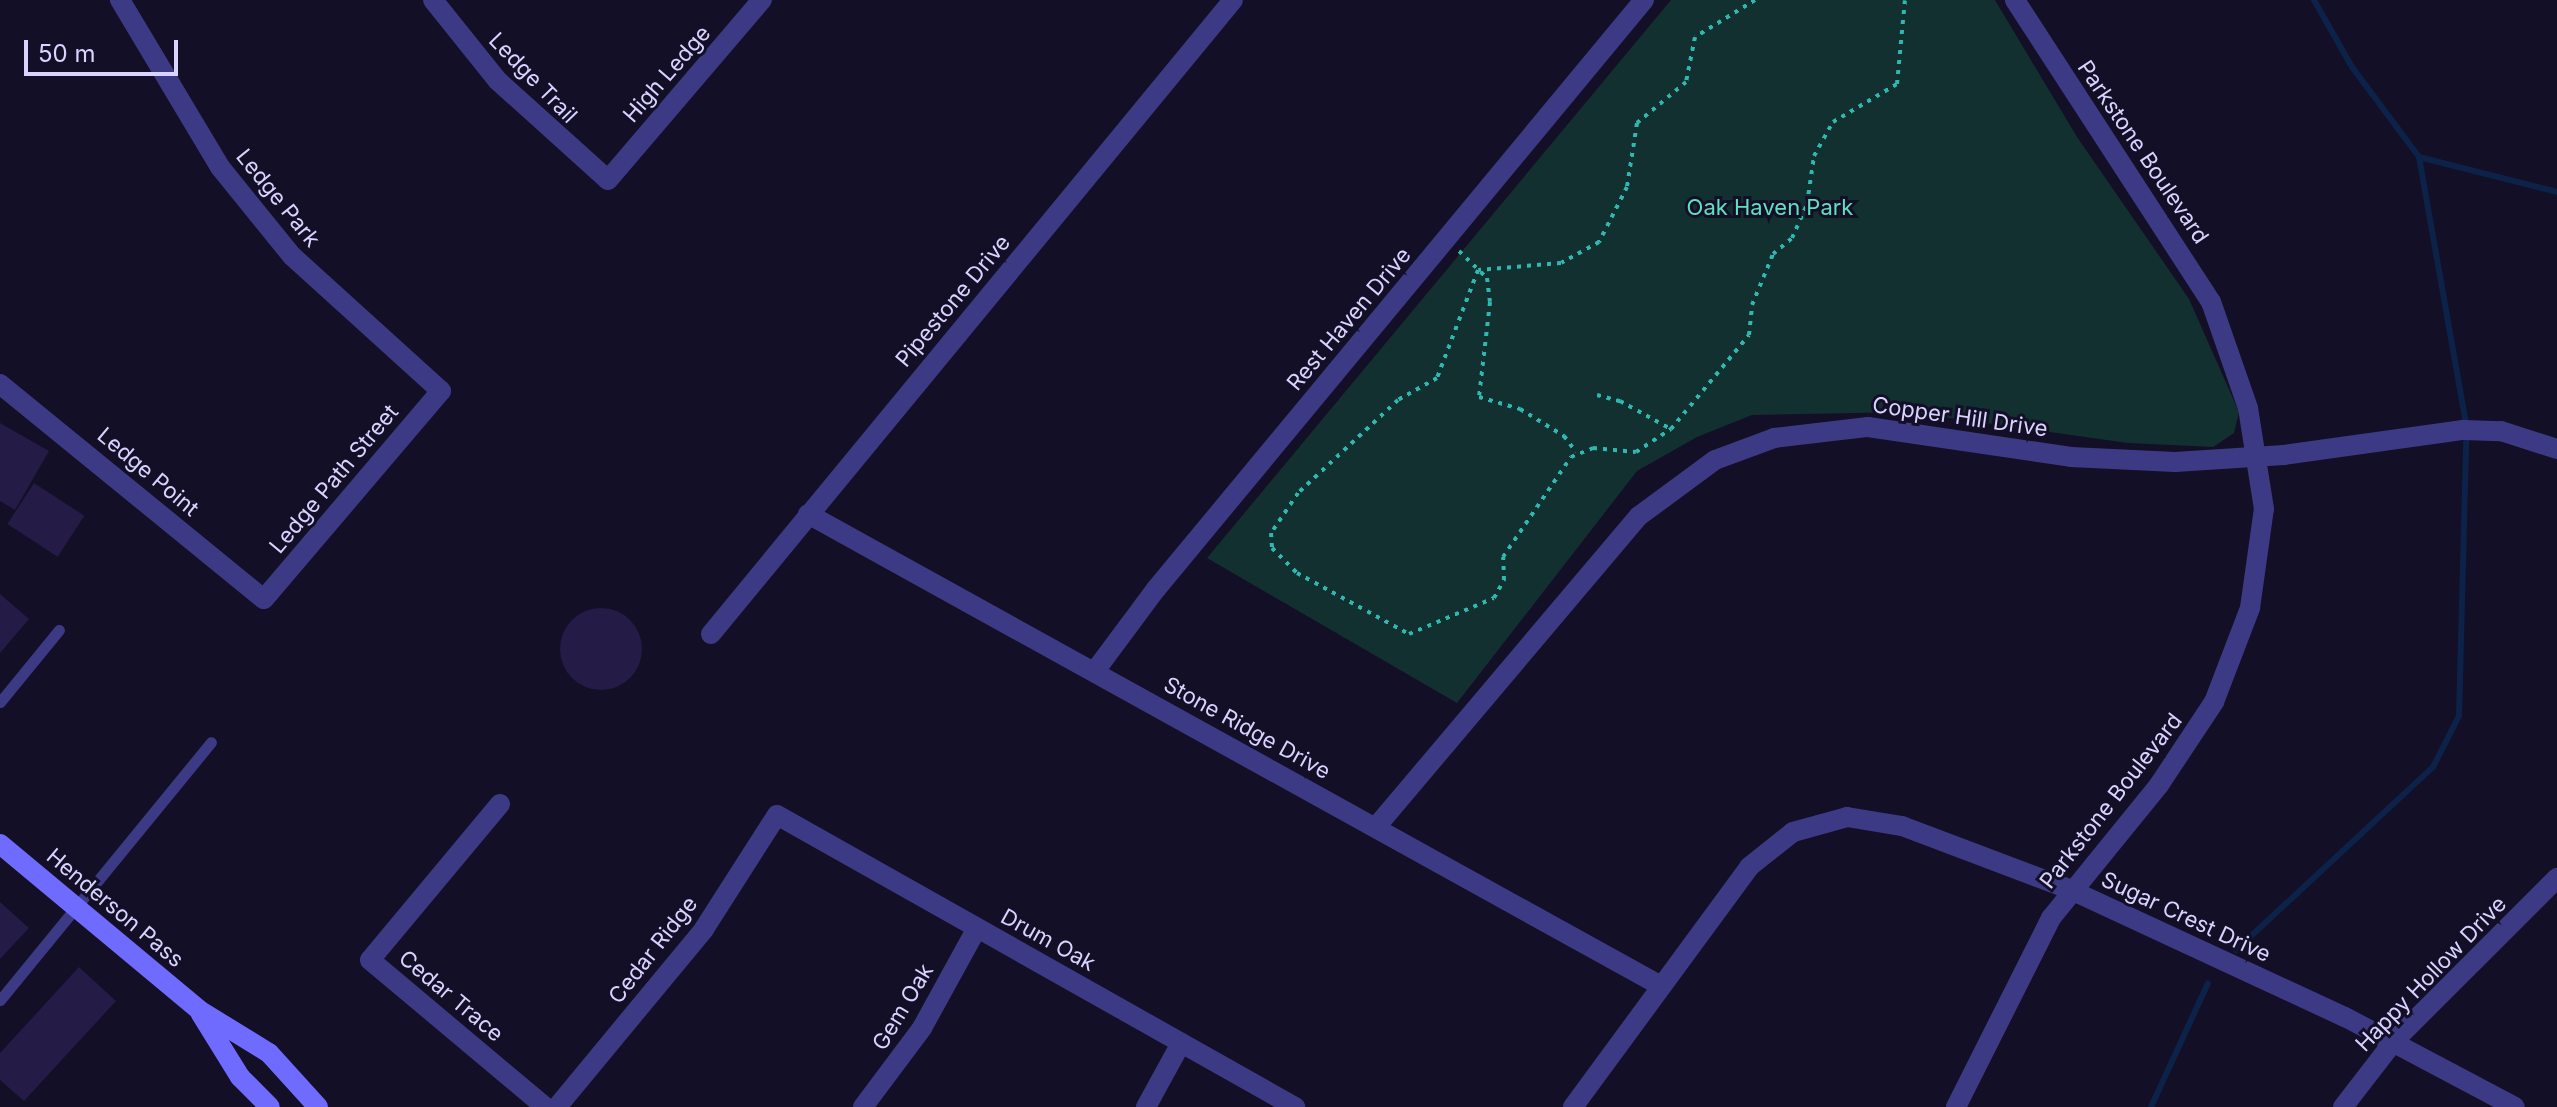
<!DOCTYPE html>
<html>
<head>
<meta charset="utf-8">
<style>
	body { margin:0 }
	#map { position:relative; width:2557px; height:1107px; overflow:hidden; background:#130f26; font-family:Inter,sans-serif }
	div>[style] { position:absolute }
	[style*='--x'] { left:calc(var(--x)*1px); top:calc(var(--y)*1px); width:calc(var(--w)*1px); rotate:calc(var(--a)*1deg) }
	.green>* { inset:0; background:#12302f }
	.stream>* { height:6px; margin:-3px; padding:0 3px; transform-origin:3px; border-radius:3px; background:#0c2248 }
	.building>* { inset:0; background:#241b47; transform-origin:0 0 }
	.round { border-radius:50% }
	.path>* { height:4px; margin-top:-2px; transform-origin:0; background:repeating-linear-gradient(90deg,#2fb8b0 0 4px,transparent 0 10px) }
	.lane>* { height:11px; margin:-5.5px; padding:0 5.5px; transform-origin:5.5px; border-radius:5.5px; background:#3d3a85 }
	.street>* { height:20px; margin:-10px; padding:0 10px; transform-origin:10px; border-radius:10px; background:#3d3a85 }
	.secondary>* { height:20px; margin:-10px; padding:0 10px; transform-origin:10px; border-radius:10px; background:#6f6bff }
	span { translate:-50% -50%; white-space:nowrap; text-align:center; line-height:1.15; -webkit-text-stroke:6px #130f26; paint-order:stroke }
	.street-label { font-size:22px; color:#d9d4ff }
	.park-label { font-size:22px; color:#5fe0c0 }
	.scale { position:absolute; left:24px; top:40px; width:154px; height:36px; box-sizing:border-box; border:4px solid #d9d4ff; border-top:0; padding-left:10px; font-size:24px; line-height:28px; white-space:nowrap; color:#d9d4ff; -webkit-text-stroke:6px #130f26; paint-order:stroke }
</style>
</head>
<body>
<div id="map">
	<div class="green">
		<div style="clip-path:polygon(1671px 0,1995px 0,2077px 137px,2189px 299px,2239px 412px,2234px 433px,2213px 447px,2128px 443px,1907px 412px,1752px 415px,1697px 437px,1637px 471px,1457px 703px,1207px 558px)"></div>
	</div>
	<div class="stream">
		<div style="--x:2314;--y:0;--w:77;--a:60.4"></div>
		<div style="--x:2352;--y:67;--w:112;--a:53.3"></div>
		<div style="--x:2419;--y:157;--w:142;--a:14.2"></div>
		<div style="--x:2419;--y:157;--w:266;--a:80"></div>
		<div style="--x:2236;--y:950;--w:269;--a:-42.9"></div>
		<div style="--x:2433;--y:767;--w:57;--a:-63"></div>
		<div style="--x:2459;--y:716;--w:275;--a:-88.5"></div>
		<div style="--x:2151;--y:1107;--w:136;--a:-65.3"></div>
	</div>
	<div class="building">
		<div style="clip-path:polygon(0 423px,49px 451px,15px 510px,0 501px)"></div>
		<div style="left:34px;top:483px;width:60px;height:49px;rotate:33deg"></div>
		<div style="clip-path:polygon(0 594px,29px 619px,0 653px)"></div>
		<div class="round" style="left:560px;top:608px;width:82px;height:82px"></div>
		<div style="clip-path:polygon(0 902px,29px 928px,0 959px)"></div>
		<div style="clip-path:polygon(79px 967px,116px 1001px,24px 1101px,0 1080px,0 1053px)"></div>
	</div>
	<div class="path">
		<div style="--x:1755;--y:0;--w:70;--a:148.3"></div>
		<div style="--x:1695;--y:37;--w:46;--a:101.3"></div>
		<div style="--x:1686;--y:82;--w:64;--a:140.1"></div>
		<div style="--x:1637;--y:123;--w:65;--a:98.9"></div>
		<div style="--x:1627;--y:187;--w:62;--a:117"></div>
		<div style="--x:1599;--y:242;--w:43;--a:151.1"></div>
		<div style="--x:1561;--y:263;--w:83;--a:175.2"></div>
		<div style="--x:1478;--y:270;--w:116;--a:110.8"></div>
		<div style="--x:1437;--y:378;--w:45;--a:150.6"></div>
		<div style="--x:1398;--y:400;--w:137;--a:137.1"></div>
		<div style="--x:1298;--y:493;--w:48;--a:124"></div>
		<div style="--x:1271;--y:533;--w:15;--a:86"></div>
		<div style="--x:1272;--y:548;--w:35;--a:45"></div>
		<div style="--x:1297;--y:573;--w:128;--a:28.6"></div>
		<div style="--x:1409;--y:634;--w:92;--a:-23"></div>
		<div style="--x:1494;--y:598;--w:21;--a:-61"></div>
		<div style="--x:1504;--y:580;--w:23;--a:-92"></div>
		<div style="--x:1503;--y:557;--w:121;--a:-55.8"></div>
		<div style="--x:1571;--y:457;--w:24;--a:-22"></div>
		<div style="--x:1593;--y:448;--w:43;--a:5.3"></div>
		<div style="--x:1636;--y:452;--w:42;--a:-33.3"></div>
		<div style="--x:1671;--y:429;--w:122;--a:-50.3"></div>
		<div style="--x:1749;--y:335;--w:30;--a:-84"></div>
		<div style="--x:1752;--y:305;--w:55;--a:-67.6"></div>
		<div style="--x:1773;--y:254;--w:25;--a:-40"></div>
		<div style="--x:1792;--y:238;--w:37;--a:-66"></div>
		<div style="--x:1807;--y:204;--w:49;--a:-81.7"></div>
		<div style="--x:1814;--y:156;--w:39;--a:-61"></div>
		<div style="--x:1833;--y:122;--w:74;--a:-30.7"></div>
		<div style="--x:1897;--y:84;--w:84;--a:-84.6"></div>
		<div style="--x:1459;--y:251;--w:39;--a:44"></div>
		<div style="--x:1487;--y:278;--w:24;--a:83"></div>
		<div style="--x:1490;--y:302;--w:96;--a:96.6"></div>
		<div style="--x:1479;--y:397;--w:43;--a:16.3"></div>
		<div style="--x:1520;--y:409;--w:52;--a:31.5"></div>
		<div style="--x:1564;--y:436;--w:20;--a:53"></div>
		<div style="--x:1597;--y:395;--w:24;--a:15"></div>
		<div style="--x:1620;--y:401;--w:58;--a:28.8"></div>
	</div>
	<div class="lane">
		<div style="--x:0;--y:702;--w:93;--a:-50.7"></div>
		<div style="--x:0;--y:1000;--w:333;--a:-50.7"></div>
	</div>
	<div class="street">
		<div style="--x:433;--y:0;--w:102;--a:51.3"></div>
		<div style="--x:497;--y:80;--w:149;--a:42"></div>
		<div style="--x:608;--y:180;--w:237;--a:-49.5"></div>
		<div style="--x:0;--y:384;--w:340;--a:39.2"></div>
		<div style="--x:264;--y:599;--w:273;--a:-49.6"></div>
		<div style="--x:441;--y:391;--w:201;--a:-137.8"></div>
		<div style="--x:292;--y:256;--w:114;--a:-129"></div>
		<div style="--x:220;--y:167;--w:195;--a:-120.9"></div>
		<div style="--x:808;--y:514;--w:975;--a:28.96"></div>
		<div style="--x:711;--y:634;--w:821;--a:-50.53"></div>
		<div style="--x:1095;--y:671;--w:102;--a:-53.4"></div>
		<div style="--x:1156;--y:589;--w:765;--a:-50.36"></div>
		<div style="--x:500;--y:804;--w:203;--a:129.8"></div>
		<div style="--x:370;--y:960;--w:229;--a:40"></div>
		<div style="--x:1376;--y:827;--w:407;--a:-49.8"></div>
		<div style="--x:1639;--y:516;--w:94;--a:-36.4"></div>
		<div style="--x:1715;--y:460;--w:63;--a:-20.4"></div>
		<div style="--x:1774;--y:438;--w:95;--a:-6.7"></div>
		<div style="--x:1868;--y:427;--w:205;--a:8.4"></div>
		<div style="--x:2071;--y:457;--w:104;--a:2.8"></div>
		<div style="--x:2175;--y:462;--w:109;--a:-3.7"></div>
		<div style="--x:2284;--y:455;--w:181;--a:-8"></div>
		<div style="--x:2463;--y:430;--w:38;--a:2"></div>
		<div style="--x:2501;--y:431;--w:59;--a:17.8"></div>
		<div style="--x:557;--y:1107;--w:231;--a:-50.4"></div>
		<div style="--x:704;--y:929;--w:135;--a:-57.4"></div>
		<div style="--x:777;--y:815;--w:595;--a:29.41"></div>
		<div style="--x:863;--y:1107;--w:99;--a:-53.2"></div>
		<div style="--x:922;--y:1028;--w:114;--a:-61.2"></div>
		<div style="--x:1146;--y:1107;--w:73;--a:-61.3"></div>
		<div style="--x:1573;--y:1107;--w:298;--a:-53.7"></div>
		<div style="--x:1749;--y:867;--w:56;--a:-38.5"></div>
		<div style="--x:1793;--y:832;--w:56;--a:-15.5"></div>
		<div style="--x:1847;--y:817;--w:56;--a:9.3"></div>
		<div style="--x:1902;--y:826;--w:181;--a:20.7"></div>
		<div style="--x:2071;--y:890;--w:302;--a:24.9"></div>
		<div style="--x:2345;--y:1017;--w:192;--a:27.9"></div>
		<div style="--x:1956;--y:1107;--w:212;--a:-63.3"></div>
		<div style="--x:2051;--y:918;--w:171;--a:-50.9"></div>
		<div style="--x:2159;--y:785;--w:100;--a:-56.5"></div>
		<div style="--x:2214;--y:702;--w:101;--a:-69"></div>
		<div style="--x:2250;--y:608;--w:100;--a:-82"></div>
		<div style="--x:2264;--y:509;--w:102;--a:-99"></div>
		<div style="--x:2248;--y:408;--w:112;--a:-109.2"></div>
		<div style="--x:2211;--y:302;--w:360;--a:-123"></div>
		<div style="--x:2343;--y:1107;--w:83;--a:-52.3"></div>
		<div style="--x:2394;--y:1041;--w:231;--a:-45"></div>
	</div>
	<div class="secondary">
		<div style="--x:0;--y:844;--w:259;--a:39.8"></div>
		<div style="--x:199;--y:1010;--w:82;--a:31.6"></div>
		<div style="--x:269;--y:1053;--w:73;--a:47.8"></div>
		<div style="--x:201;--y:1014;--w:74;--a:58.2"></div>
		<div style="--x:240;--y:1077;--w:42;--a:45"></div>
	</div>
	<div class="street-label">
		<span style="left:667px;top:74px;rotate:-49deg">High Ledge</span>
		<span style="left:533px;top:78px;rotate:46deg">Ledge Trail</span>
		<span style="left:2143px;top:152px;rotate:56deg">Parkstone Boulevard</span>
		<span style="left:278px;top:198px;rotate:51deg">Ledge Park</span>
		<span style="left:953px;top:301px;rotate:-50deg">Pipestone Drive</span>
		<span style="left:1349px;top:319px;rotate:-50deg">Rest Haven Drive</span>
		<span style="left:1960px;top:417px;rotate:8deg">Copper Hill Drive</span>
		<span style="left:148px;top:472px;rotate:40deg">Ledge Point</span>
		<span style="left:334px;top:479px;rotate:-50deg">Ledge Path Street</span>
		<span style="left:1247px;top:728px;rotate:29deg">Stone Ridge Drive</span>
		<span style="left:2111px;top:801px;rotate:-52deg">Parkstone Boulevard</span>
		<span style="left:115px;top:908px;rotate:40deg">Henderson Pass</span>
		<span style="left:2186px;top:917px;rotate:25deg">Sugar Crest Drive</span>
		<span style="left:1048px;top:940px;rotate:29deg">Drum Oak</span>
		<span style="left:653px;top:950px;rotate:-52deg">Cedar Ridge</span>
		<span style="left:2431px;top:974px;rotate:-46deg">Happy Hollow Drive</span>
		<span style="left:451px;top:996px;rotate:40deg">Cedar Trace</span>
		<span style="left:903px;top:1007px;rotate:-59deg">Gem Oak</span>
	</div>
	<div class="park-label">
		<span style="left:1770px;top:208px">Oak Haven Park</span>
	</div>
	<div class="scale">50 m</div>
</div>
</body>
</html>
